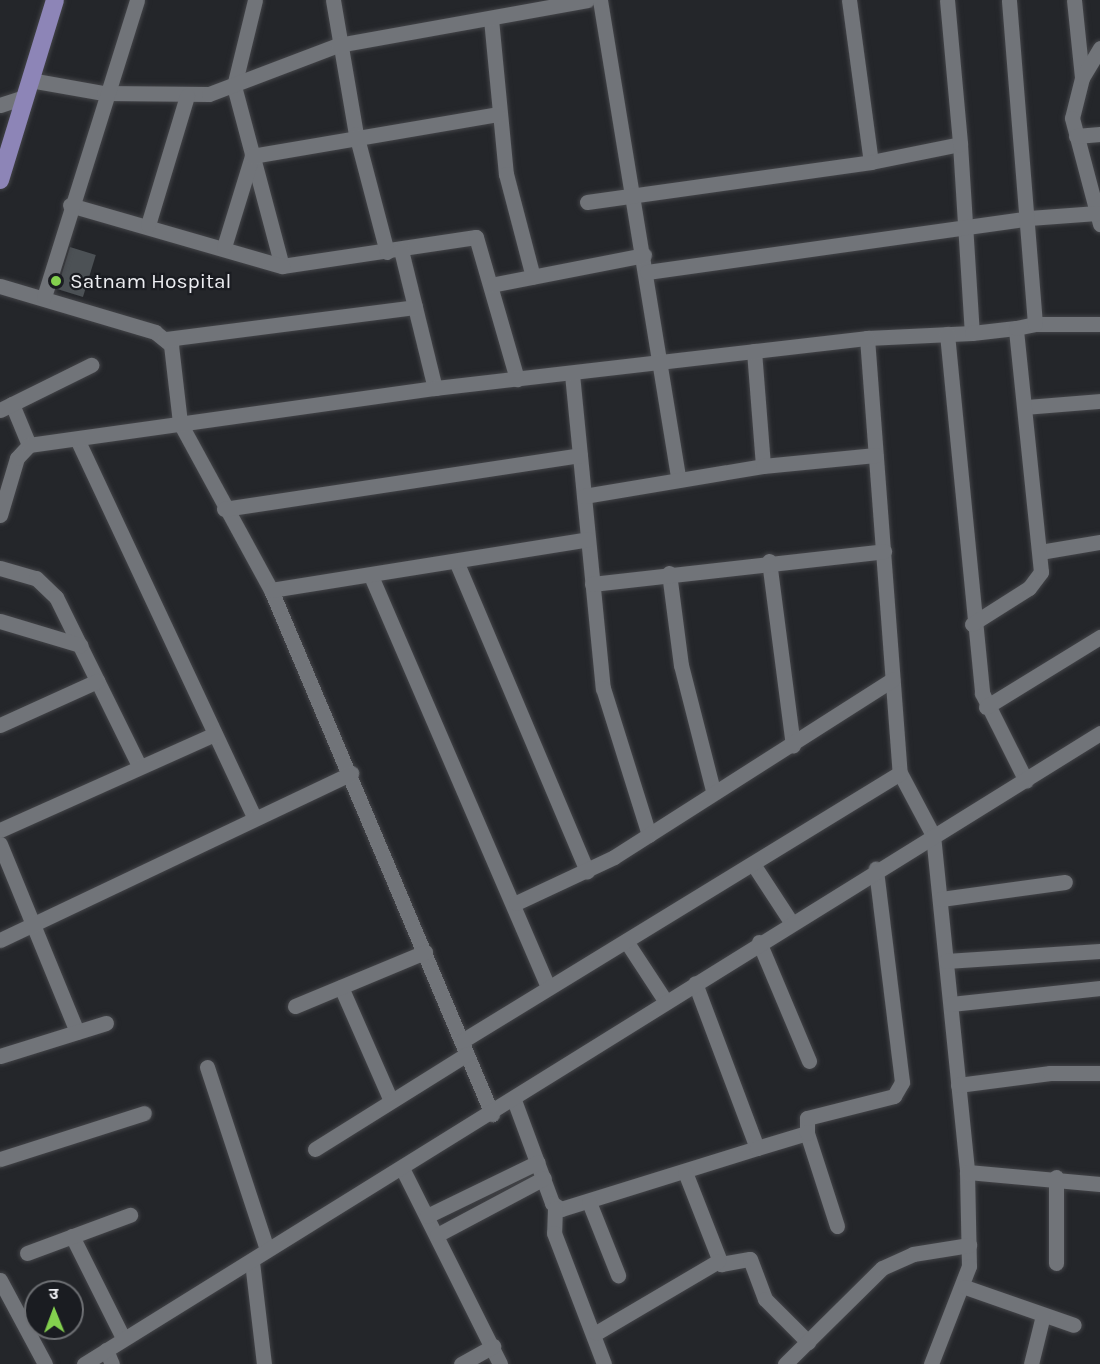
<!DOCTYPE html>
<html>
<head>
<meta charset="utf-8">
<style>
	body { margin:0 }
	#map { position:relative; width:1100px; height:1364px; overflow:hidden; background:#24262a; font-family:Karla,"Noto Sans Devanagari",sans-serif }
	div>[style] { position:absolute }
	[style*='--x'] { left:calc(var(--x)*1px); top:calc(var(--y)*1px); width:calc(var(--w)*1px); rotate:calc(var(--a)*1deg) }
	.building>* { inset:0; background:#4c5155; transform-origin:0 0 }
	.roads { filter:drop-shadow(0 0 2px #434448) drop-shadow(0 0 2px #434448) }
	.minor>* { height:15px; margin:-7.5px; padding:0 7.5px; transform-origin:7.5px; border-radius:7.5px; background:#717479 }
	.major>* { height:18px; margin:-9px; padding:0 9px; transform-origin:9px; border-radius:9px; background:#8d85b7 }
	.dots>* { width:16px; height:16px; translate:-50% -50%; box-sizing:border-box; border:3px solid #1a1c21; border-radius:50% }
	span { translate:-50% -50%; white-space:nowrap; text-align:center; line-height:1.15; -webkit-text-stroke:4.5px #1a1c21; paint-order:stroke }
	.poi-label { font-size:21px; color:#ecedf1 }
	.left { translate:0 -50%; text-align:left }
	.north { position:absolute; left:24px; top:1280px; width:60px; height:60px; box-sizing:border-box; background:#1a1c21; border:2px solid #6e7074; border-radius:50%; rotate:359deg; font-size:16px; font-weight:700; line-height:24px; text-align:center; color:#ecedf1 }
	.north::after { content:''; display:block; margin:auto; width:21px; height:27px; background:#83d04e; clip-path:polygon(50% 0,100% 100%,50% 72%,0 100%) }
</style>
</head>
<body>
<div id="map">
	<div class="building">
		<div style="left:70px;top:247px;width:27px;height:44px;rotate:17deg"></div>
	</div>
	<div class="roads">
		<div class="minor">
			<div style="--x:255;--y:0;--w:89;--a:103.7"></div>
			<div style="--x:234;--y:86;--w:186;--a:75.1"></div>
			<div style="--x:282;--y:266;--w:196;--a:-8.5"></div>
			<div style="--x:476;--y:237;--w:148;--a:73.9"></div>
			<div style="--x:333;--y:0;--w:136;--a:80.3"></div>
			<div style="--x:356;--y:134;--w:122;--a:75.3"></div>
			<div style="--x:600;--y:0;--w:486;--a:80.7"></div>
			<div style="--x:849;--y:0;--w:163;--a:82.3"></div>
			<div style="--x:871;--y:162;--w:91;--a:-11.4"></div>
			<div style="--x:960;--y:144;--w:189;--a:86.4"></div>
			<div style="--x:972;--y:333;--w:105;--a:177.3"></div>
			<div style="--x:867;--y:338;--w:436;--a:85.7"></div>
			<div style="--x:900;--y:773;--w:70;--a:62"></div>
			<div style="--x:933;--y:835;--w:339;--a:84.2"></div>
			<div style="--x:967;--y:1172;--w:94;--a:88.8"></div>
			<div style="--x:969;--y:1266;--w:105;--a:111.2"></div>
			<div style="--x:947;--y:0;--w:145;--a:84.8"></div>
			<div style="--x:1074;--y:0;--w:78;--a:84.1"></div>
			<div style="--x:1082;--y:78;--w:41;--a:104"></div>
			<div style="--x:1072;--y:118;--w:110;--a:75.2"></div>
			<div style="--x:491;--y:19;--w:156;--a:84.5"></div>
			<div style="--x:506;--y:174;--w:106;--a:75.3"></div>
			<div style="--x:1082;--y:78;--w:35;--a:-59"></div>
			<div style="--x:30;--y:80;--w:75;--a:10"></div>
			<div style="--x:104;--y:93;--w:105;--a:0.5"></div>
			<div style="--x:209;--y:94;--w:138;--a:-20.8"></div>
			<div style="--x:338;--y:45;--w:253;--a:-10.2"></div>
			<div style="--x:0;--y:105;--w:26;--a:-18"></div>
			<div style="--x:1076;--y:136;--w:24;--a:-5"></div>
			<div style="--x:587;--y:202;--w:287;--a:-8"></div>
			<div style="--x:70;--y:205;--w:221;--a:16.1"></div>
			<div style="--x:148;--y:225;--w:135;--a:-73.2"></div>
			<div style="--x:224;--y:247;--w:95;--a:-72.9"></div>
			<div style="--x:252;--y:156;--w:249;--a:-9.7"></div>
			<div style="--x:401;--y:250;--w:142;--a:76.2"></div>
			<div style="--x:647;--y:272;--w:386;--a:-8"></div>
			<div style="--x:1029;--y:218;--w:68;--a:-4.2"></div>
			<div style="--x:491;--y:285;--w:156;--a:-11.1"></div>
			<div style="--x:0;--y:286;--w:162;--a:16.5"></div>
			<div style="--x:155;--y:332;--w:21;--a:39"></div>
			<div style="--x:171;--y:345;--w:79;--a:83.4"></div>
			<div style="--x:180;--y:423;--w:190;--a:61.4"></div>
			<div style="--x:271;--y:590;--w:569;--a:67.13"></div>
			<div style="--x:44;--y:297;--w:311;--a:-72.6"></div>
			<div style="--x:1035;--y:324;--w:65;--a:0"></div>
			<div style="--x:972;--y:333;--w:44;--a:-6.5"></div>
			<div style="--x:947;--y:334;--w:361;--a:84.4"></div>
			<div style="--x:982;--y:693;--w:98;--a:63.4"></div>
			<div style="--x:166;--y:339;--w:251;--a:-7.3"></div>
			<div style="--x:754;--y:351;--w:115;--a:85.5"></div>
			<div style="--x:572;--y:374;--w:316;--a:84.4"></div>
			<div style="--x:603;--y:688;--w:154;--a:72.6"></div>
			<div style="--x:12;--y:404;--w:44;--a:67.5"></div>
			<div style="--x:1025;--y:407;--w:75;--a:-4.6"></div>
			<div style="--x:0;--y:410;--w:102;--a:-26.3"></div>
			<div style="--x:77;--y:439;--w:417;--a:64.9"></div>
			<div style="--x:584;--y:496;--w:181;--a:-9.5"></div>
			<div style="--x:763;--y:466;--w:113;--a:-5.6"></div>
			<div style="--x:224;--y:509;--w:360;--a:-8.6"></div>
			<div style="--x:0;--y:515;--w:59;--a:-73.4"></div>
			<div style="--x:17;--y:458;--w:18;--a:-47"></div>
			<div style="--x:29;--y:445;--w:410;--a:-8"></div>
			<div style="--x:435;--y:388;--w:435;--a:-6.6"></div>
			<div style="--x:1040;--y:552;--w:61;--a:-9.5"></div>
			<div style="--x:456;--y:561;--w:337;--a:67.1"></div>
			<div style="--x:769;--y:561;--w:186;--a:82.6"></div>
			<div style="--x:0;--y:568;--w:37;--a:16"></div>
			<div style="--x:36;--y:578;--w:28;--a:44"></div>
			<div style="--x:56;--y:597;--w:188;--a:63.8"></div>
			<div style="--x:669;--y:573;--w:93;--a:82.6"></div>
			<div style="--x:681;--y:665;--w:130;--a:75.7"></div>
			<div style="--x:371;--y:576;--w:447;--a:66.7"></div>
			<div style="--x:592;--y:584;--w:294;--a:-6.4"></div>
			<div style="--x:271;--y:590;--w:321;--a:-9.1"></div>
			<div style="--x:0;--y:621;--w:84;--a:16.7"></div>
			<div style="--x:972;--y:624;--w:67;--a:-32.3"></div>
			<div style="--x:1029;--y:588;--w:20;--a:-53"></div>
			<div style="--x:1041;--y:572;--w:245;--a:-95.9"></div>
			<div style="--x:1016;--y:328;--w:19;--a:-12"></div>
			<div style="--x:1035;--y:324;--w:325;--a:-94.6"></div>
			<div style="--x:986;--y:707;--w:134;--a:-31.6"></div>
			<div style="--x:0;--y:725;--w:107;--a:-24.4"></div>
			<div style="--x:0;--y:830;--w:235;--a:-24.1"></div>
			<div style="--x:0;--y:844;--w:203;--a:67.7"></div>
			<div style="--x:753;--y:864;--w:69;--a:56.8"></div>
			<div style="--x:941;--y:899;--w:125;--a:-7.8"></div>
			<div style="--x:516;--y:903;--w:108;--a:-25.1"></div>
			<div style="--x:614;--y:857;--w:330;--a:-32.5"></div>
			<div style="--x:0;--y:940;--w:389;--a:-25.4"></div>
			<div style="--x:626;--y:941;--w:73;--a:56.7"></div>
			<div style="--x:759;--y:942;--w:129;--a:67.2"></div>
			<div style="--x:946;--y:961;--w:154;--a:-3.7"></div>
			<div style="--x:341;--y:987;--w:124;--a:66.3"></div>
			<div style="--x:951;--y:1004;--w:150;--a:-6.1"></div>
			<div style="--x:295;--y:1006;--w:141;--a:-22.6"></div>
			<div style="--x:462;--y:1041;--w:513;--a:-31.46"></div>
			<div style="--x:0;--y:1056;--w:111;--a:-17.3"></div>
			<div style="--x:207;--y:1067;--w:192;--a:71.8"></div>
			<div style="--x:958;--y:1085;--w:93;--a:-7.4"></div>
			<div style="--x:1050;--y:1073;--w:50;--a:0"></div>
			<div style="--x:514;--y:1100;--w:110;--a:69.7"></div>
			<div style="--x:552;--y:1203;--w:11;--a:34"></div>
			<div style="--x:561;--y:1209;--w:205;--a:-17.3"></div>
			<div style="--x:757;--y:1148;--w:176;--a:-110.6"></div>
			<div style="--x:757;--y:1148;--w:52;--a:-16.7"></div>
			<div style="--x:315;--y:1149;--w:179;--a:-32"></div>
			<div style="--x:0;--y:1159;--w:151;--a:-17.7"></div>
			<div style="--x:402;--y:1168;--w:219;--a:63.4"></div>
			<div style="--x:685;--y:1172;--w:99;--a:68.6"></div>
			<div style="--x:721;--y:1264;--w:29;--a:-10"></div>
			<div style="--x:750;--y:1259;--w:43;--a:69.4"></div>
			<div style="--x:765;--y:1299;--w:61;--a:45"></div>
			<div style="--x:967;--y:1172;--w:134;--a:5.2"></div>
			<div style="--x:1056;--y:1177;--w:86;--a:90"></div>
			<div style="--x:589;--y:1202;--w:79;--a:68.3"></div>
			<div style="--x:555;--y:1208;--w:25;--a:92"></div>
			<div style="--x:554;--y:1233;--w:140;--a:69.1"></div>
			<div style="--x:427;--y:1216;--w:123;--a:-25.9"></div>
			<div style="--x:837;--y:1226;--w:98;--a:-107.9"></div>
			<div style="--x:807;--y:1133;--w:15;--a:-90"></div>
			<div style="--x:807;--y:1118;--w:90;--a:-14.2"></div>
			<div style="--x:894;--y:1096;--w:16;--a:-60"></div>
			<div style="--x:902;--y:1082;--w:215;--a:-97"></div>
			<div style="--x:437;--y:1235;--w:121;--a:-28"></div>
			<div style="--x:72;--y:1236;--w:114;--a:63.4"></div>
			<div style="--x:27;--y:1253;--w:110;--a:-20.3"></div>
			<div style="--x:252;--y:1262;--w:103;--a:83.3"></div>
			<div style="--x:0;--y:1280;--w:95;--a:61.8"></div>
			<div style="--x:965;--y:1287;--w:115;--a:19.2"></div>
			<div style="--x:596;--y:1333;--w:142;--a:-30.5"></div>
			<div style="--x:106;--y:1350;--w:15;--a:67"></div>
			<div style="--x:84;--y:1364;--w:1196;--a:-31.84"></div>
			<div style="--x:461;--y:1364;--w:37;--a:-29"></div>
			<div style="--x:785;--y:1364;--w:136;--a:-44.7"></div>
			<div style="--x:882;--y:1268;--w:34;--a:-24"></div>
			<div style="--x:913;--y:1254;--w:57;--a:-9.1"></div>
			<div style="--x:1031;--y:1364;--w:50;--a:-76.2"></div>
		</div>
		<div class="major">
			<div style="--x:0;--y:180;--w:188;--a:-73"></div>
		</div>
	</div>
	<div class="dots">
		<div style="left:56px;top:281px;background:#83d04e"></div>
	</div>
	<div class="poi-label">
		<span class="left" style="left:70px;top:281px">Satnam Hospital</span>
	</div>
	<div class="north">उ</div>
</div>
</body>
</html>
